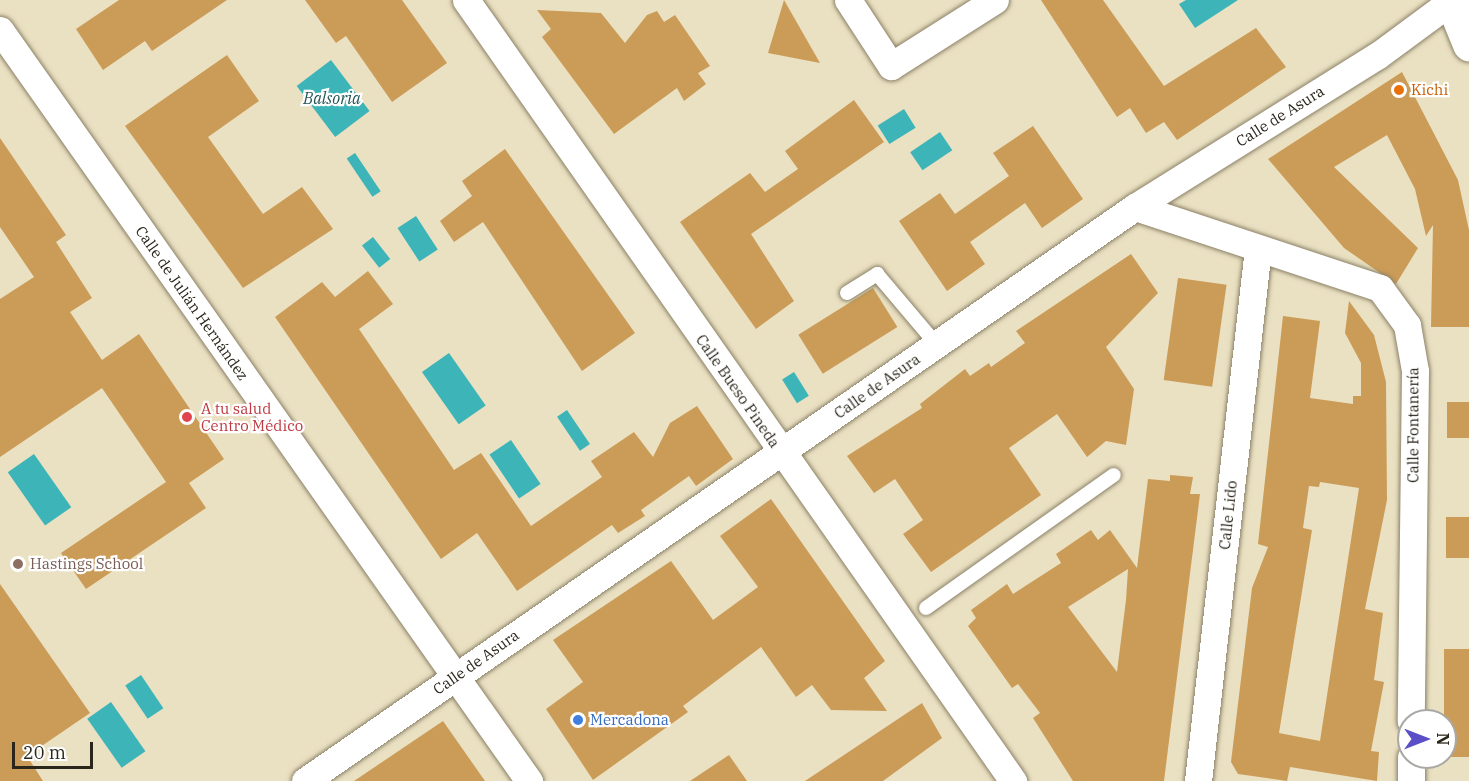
<!DOCTYPE html>
<html>
<head>
<meta charset="utf-8">
<style>
	body { margin:0 }
	#map { position:relative; width:1469px; height:781px; overflow:hidden; background:#eae0c2; font-family:"IBM Plex Serif",serif }
	div>[style] { position:absolute }
	[style*='--x'] { left:calc(var(--x)*1px); top:calc(var(--y)*1px); width:calc(var(--w)*1px); rotate:calc(var(--a)*1deg) }
	.water>* { inset:0; background:#3db5b8; transform-origin:0 0 }
	.building>* { inset:0; background:#cb9c57; transform-origin:0 0 }
	.roads { filter:drop-shadow(0 0 2px #8b8167) drop-shadow(0 0 2px #8b8167) }
	.service>* { height:14px; margin:-7px; padding:0 7px; transform-origin:7px; border-radius:7px; background:#fff }
	.minor>* { height:27px; margin:-13.5px; padding:0 13.5px; transform-origin:13.5px; border-radius:13.5px; background:#fff }
	.tertiary>* { height:33px; margin:-16.5px; padding:0 16.5px; transform-origin:16.5px; border-radius:16.5px; background:#fff }
	.dots>* { width:16px; height:16px; translate:-50% -50%; box-sizing:border-box; border:3px solid #fff; border-radius:50% }
	span { translate:-50% -50%; white-space:nowrap; text-align:center; line-height:1.15; -webkit-text-stroke:4.5px #fff; paint-order:stroke }
	.food-label { font-size:15px; color:#c56008 }
	.left { translate:0 -50%; text-align:left }
	.street-label { font-size:15px; color:#2a261b }
	.health-label { font-size:15px; color:#be3a42 }
	.education-label { font-size:15px; color:#785e54 }
	.shop-label { font-size:15px; color:#366cbe }
	.water-label { font-size:16px; color:#245658; font-style:italic }
	.north { position:absolute; left:1397px; top:709px; width:60px; height:60px; box-sizing:border-box; background:#fff; border:2px solid #aaa8a4; border-radius:50%; rotate:90deg; font-size:16px; font-weight:700; line-height:24px; text-align:center; color:#2a261b }
	.north::after { content:''; display:block; margin:auto; width:21px; height:27px; background:#5a4fc7; clip-path:polygon(50% 0,100% 100%,50% 72%,0 100%) }
	.scale { position:absolute; left:12px; top:742px; width:81px; height:27px; box-sizing:border-box; border:3px solid #2a261b; border-top:0; padding-left:8px; font-size:18px; line-height:21px; white-space:nowrap; color:#2a261b; -webkit-text-stroke:4px #fff; paint-order:stroke }
</style>
</head>
<body>
<div id="map">
	<div class="water">
		<div style="clip-path:polygon(1186px 0,1238px 0,1195px 28px,1179px 4px)"></div>
		<div style="left:331px;top:60px;width:64px;height:43px;rotate:53deg"></div>
		<div style="left:904px;top:109px;width:22px;height:31px;rotate:58deg"></div>
		<div style="left:940px;top:132px;width:22px;height:36px;rotate:56deg"></div>
		<div style="left:355px;top:153px;width:46px;height:10px;rotate:56deg"></div>
		<div style="left:416px;top:216px;width:40px;height:22px;rotate:57deg"></div>
		<div style="left:373px;top:237px;width:28px;height:14px;rotate:52deg"></div>
		<div style="left:449px;top:353px;width:64px;height:33px;rotate:55deg"></div>
		<div style="left:794px;top:372px;width:28px;height:14px;rotate:58deg"></div>
		<div style="left:567px;top:410px;width:41px;height:12px;rotate:56deg"></div>
		<div style="left:511px;top:440px;width:53px;height:26px;rotate:56deg"></div>
		<div style="left:34px;top:454px;width:65px;height:32px;rotate:55deg"></div>
		<div style="left:141px;top:675px;width:40px;height:19px;rotate:56deg"></div>
		<div style="left:111px;top:702px;width:60px;height:29px;rotate:55deg"></div>
	</div>
	<div class="building">
		<div style="clip-path:polygon(119px 0,227px 0,152px 51px,145px 41px,103px 70px,76px 29px)"></div>
		<div style="clip-path:polygon(305px 0,402px 0,447px 63px,392px 102px,346px 36px,336px 43px)"></div>
		<div style="clip-path:polygon(784px 0,820px 63px,768px 53px)"></div>
		<div style="clip-path:polygon(1041px 0,1103px 0,1164px 86px,1256px 28px,1286px 67px,1177px 140px,1164px 122px,1146px 133px,1130px 108px,1117px 117px)"></div>
		<div style="clip-path:polygon(537px 10px,601px 13px,625px 43px,647px 15px,657px 11px,664px 22px,675px 15px,710px 66px,698px 73px,706px 84px,684px 101px,677px 88px,614px 134px,542px 37px,551px 29px)"></div>
		<div style="clip-path:polygon(227px 55px,259px 101px,208px 137px,263px 214px,302px 187px,333px 229px,243px 288px,125px 126px)"></div>
		<div style="clip-path:polygon(1402px 72px,1458px 180px,1469px 230px,1469px 327px,1431px 327px,1433px 225px,1426px 236px,1415px 189px,1387px 135px,1334px 167px,1418px 248px,1396px 284px,1344px 248px,1268px 159px)"></div>
		<div style="clip-path:polygon(854px 100px,884px 142px,751px 234px,794px 301px,756px 329px,680px 222px,750px 173px,765px 192px,798px 169px,785px 151px)"></div>
		<div style="clip-path:polygon(1033px 126px,1083px 199px,1042px 228px,1025px 203px,970px 242px,985px 264px,947px 291px,899px 221px,940px 193px,955px 214px,1009px 176px,993px 153px)"></div>
		<div style="clip-path:polygon(0 138px,66px 235px,56px 242px,92px 298px,70px 312px,102px 360px,139px 334px,224px 459px,189px 483px,206px 508px,86px 589px,61px 553px,166px 482px,102px 388px,0 457px,0 299px,34px 277px,0 227px)"></div>
		<div style="clip-path:polygon(505px 149px,635px 333px,582px 371px,483px 222px,454px 242px,440px 221px,472px 196px,462px 181px)"></div>
		<div style="clip-path:polygon(1131px 254px,1158px 293px,1106px 347px,1134px 389px,1126px 445px,1106px 441px,1087px 457px,1057px 414px,1009px 448px,1041px 495px,931px 572px,903px 534px,923px 520px,895px 479px,874px 493px,847px 456px,922px 408px,920px 404px,965px 369px,970px 376px,989px 363px,991px 367px,1025px 343px,1016px 331px)"></div>
		<div style="clip-path:polygon(368px 271px,393px 304px,359px 329px,454px 470px,481px 453px,531px 526px,602px 477px,591px 461px,634px 432px,653px 457px,670px 423px,697px 406px,733px 459px,696px 486px,689px 476px,641px 510px,645px 516px,618px 533px,612px 525px,517px 591px,477px 533px,441px 559px,275px 317px,322px 282px,335px 297px)"></div>
		<div style="left:1178px;top:278px;width:49px;height:103px;rotate:8deg"></div>
		<div style="left:873px;top:288px;width:46px;height:88px;rotate:58deg"></div>
		<div style="clip-path:polygon(evenodd,1349px 301px,1374px 335px,1386px 382px,1387px 500px,1365px 609px,1383px 613px,1374px 680px,1384px 682px,1371px 751px,1379px 752px,1377px 781px,1290px 767px,1287px 781px,1238px 774px,1231px 762px,1252px 588px,1268px 547px,1258px 544px,1283px 316px,1320px 321px,1310px 398px,1353px 404px,1353px 396px,1361px 396px,1361px 363px,1345px 333px,1349px 301px,1320px 482px,1359px 488px,1320px 741px,1279px 733px,1312px 530px,1303px 528px,1309px 486px,1319px 487px,1320px 482px)"></div>
		<div style="left:1469px;top:402px;width:36px;height:22px;rotate:90deg"></div>
		<div style="clip-path:polygon(evenodd,1170px 475px,1193px 477px,1190px 494px,1200px 494px,1164px 781px,1073px 781px,1033px 718px,1040px 713px,1018px 684px,1012px 688px,968px 626px,976px 618px,971px 610px,1007px 584px,1013px 594px,1061px 563px,1056px 554px,1091px 530px,1098px 540px,1110px 530px,1137px 568px,1148px 479px,1170px 481px,1170px 475px,1128px 569px,1126px 600px,1117px 672px,1068px 607px,1128px 569px)"></div>
		<div style="clip-path:polygon(771px 499px,885px 661px,864px 678px,887px 711px,831px 710px,812px 685px,796px 697px,761px 647px,683px 706px,688px 712px,593px 780px,546px 709px,583px 682px,553px 640px,671px 561px,713px 620px,758px 587px,720px 536px)"></div>
		<div style="left:1469px;top:517px;width:41px;height:23px;rotate:90deg"></div>
		<div style="clip-path:polygon(0 584px,90px 713px,27px 756px,43px 781px,0 781px)"></div>
		<div style="left:1469px;top:649px;width:108px;height:25px;rotate:90deg"></div>
		<div style="clip-path:polygon(922px 703px,942px 738px,883px 781px,805px 781px)"></div>
		<div style="clip-path:polygon(443px 721px,485px 781px,354px 781px)"></div>
		<div style="clip-path:polygon(729px 755px,747px 781px,690px 781px)"></div>
	</div>
	<div class="roads">
		<div class="service">
			<div style="--x:847;--y:293;--w:36;--a:-32"></div>
			<div style="--x:877;--y:274;--w:93;--a:49.8"></div>
			<div style="--x:926;--y:608;--w:230;--a:-35.3"></div>
		</div>
		<div class="minor">
			<div style="--x:466;--y:0;--w:954;--a:54.99"></div>
			<div style="--x:848;--y:0;--w:79;--a:56.9"></div>
			<div style="--x:891;--y:66;--w:123;--a:-32.4"></div>
			<div style="--x:0;--y:30;--w:919;--a:54.84"></div>
			<div style="--x:1135;--y:207;--w:258;--a:18.3"></div>
			<div style="--x:1380;--y:288;--w:46;--a:53.9"></div>
			<div style="--x:1407;--y:325;--w:47;--a:80.1"></div>
			<div style="--x:1415;--y:371;--w:350;--a:90.7"></div>
			<div style="--x:305;--y:781;--w:1009;--a:-34.67"></div>
			<div style="--x:1135;--y:207;--w:285;--a:-32"></div>
			<div style="--x:1377;--y:56;--w:94;--a:-36.4"></div>
			<div style="--x:1198;--y:781;--w:536;--a:-83.58"></div>
			<div style="--x:1411;--y:781;--w:24;--a:-90"></div>
		</div>
		<div class="tertiary">
			<div style="--x:1451;--y:0;--w:48;--a:67.8"></div>
		</div>
	</div>
	<div class="dots">
		<div style="left:1399px;top:90px;background:#e8710a"></div>
		<div style="left:187px;top:417px;background:#e0444e"></div>
		<div style="left:18px;top:564px;background:#8d6e63"></div>
		<div style="left:578px;top:720px;background:#3f7fe0"></div>
	</div>
	<div class="food-label">
		<span class="left" style="left:1411px;top:90px">Kichi</span>
	</div>
	<div class="street-label">
		<span style="left:1280px;top:116px;rotate:-32deg">Calle de Asura</span>
		<span style="left:192px;top:303px;rotate:55deg">Calle de Julián Hernández</span>
		<span style="left:877px;top:386px;rotate:-35deg">Calle de Asura</span>
		<span style="left:738px;top:391px;rotate:55deg">Calle Bueso Pineda</span>
		<span style="left:1413px;top:425px;rotate:-90deg">Calle Fontanería</span>
		<span style="left:1228px;top:515px;rotate:-84deg">Calle Lido</span>
		<span style="left:476px;top:662px;rotate:-35deg">Calle de Asura</span>
	</div>
	<div class="health-label">
		<span class="left" style="left:201px;top:417px">A tu salud<br>Centro Médico</span>
	</div>
	<div class="education-label">
		<span class="left" style="left:30px;top:564px">Hastings School</span>
	</div>
	<div class="shop-label">
		<span class="left" style="left:590px;top:720px">Mercadona</span>
	</div>
	<div class="water-label">
		<span style="left:332px;top:98px">Balsoria</span>
	</div>
	<div class="north">N</div>
	<div class="scale">20 m</div>
</div>
</body>
</html>
